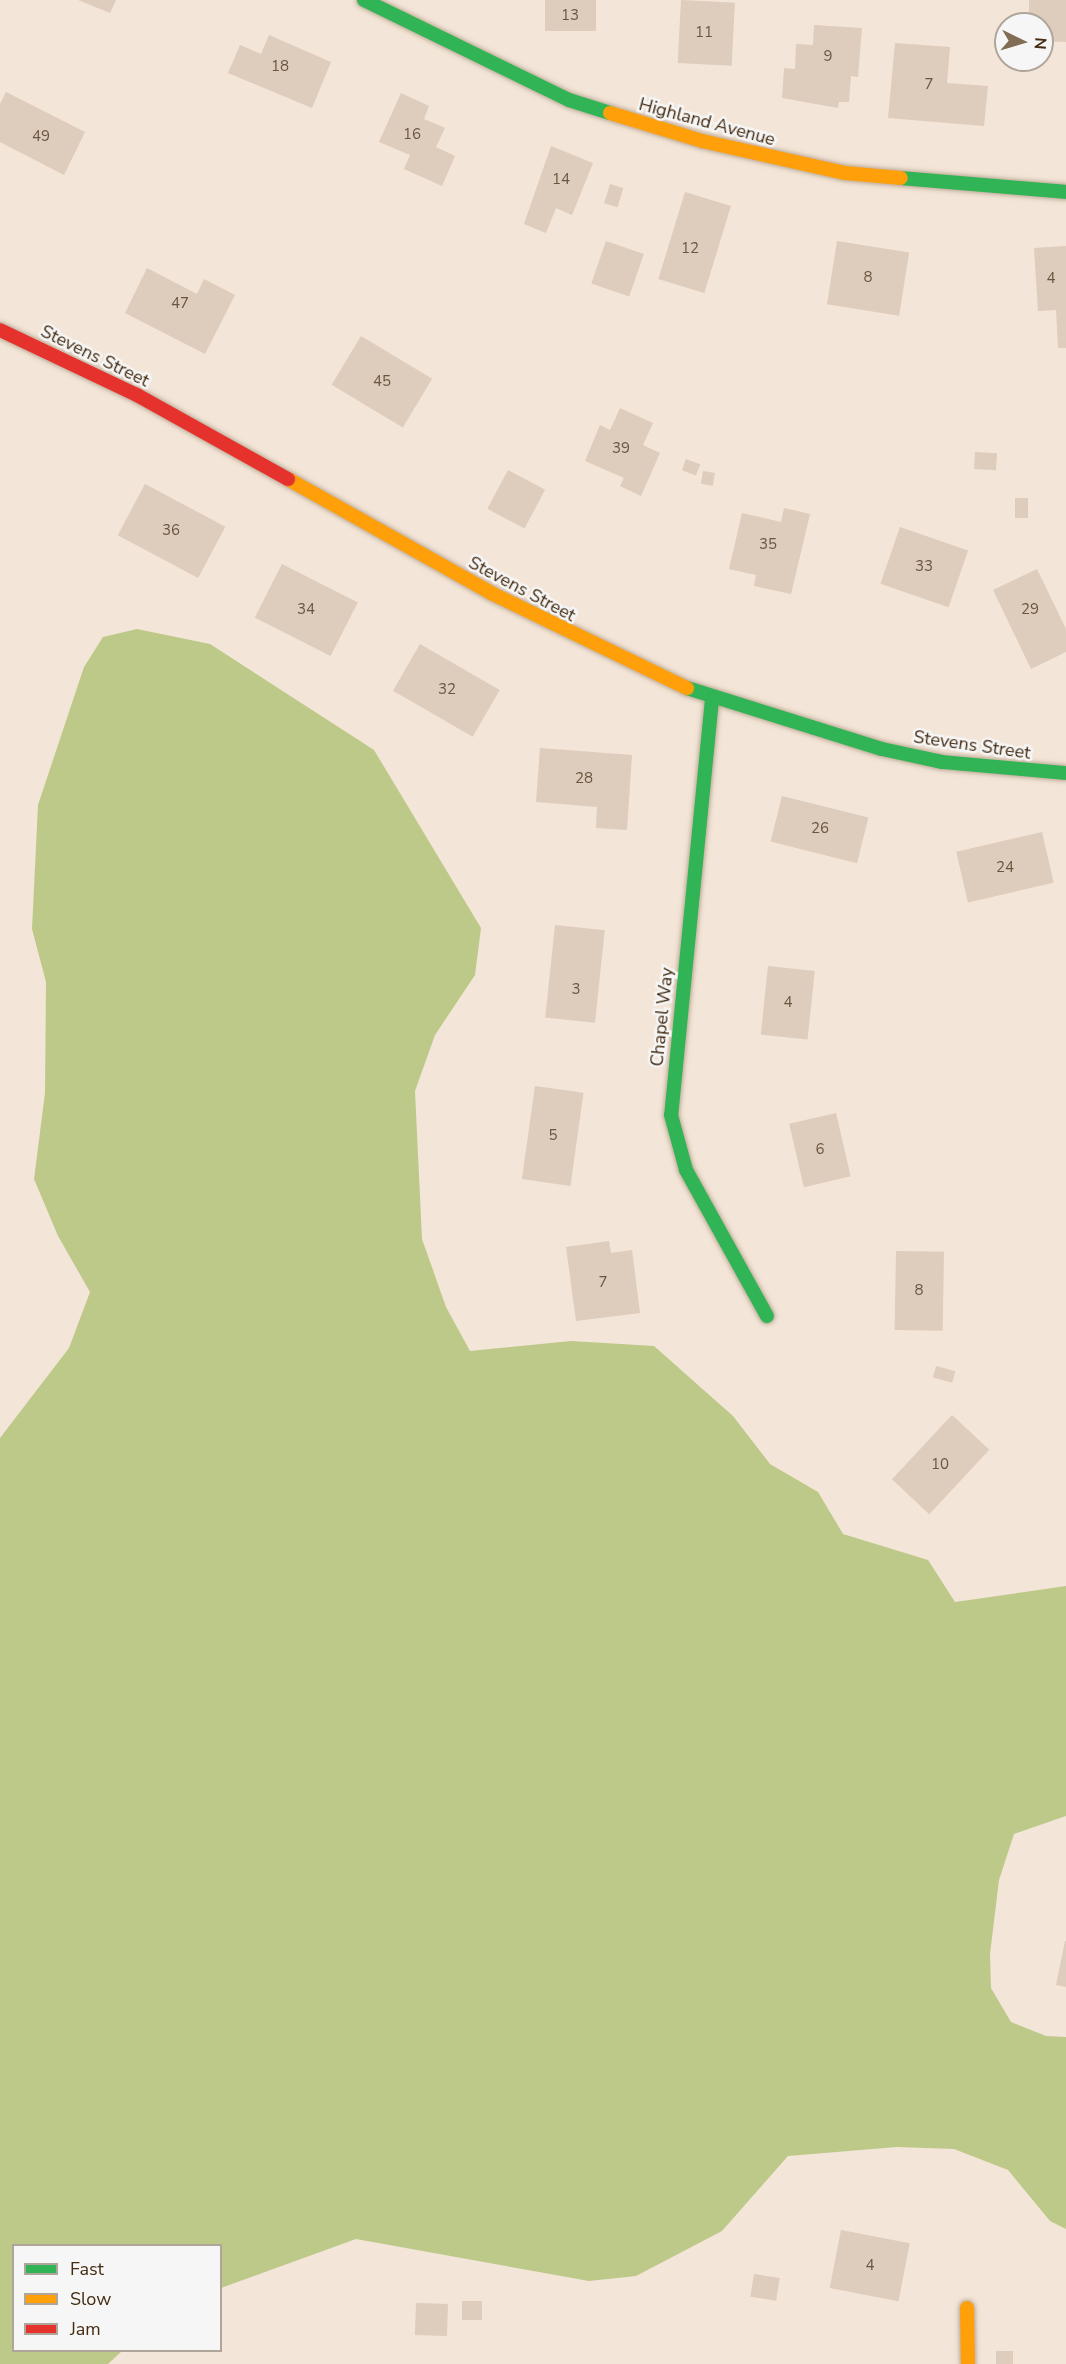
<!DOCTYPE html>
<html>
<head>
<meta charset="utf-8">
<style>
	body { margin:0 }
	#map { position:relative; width:1066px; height:2364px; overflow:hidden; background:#f3e5d7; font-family:"Nunito Sans",sans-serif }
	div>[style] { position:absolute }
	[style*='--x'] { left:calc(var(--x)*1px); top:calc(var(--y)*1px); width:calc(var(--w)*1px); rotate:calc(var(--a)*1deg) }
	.forest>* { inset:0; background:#bdc989 }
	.building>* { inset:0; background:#deccbd; transform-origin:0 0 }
	.roads { filter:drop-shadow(0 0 2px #beac99) drop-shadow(0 0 2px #beac99) }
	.fast>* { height:14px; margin:-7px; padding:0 7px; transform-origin:7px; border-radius:7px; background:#30b455 }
	.slow>* { height:14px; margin:-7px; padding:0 7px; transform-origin:7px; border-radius:7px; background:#ff9f0a }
	.jam>* { height:14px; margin:-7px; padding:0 7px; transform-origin:7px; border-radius:7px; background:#e5322d }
	span { translate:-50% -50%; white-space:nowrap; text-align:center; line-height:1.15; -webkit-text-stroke:5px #f6f6f6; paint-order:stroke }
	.number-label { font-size:15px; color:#6c553e }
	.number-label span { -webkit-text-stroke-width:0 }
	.street-label { font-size:18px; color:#442b11 }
	.legend { position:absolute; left:12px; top:2244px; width:210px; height:108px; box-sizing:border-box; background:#f6f6f6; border:2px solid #afa59a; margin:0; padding:8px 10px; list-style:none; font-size:18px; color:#442b11 }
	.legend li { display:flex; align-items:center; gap:12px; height:30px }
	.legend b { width:30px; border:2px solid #afa59a }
	.north { position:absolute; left:994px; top:12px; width:60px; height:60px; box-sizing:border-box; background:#f6f6f6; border:2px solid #afa59a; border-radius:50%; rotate:95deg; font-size:16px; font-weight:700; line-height:24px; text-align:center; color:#442b11 }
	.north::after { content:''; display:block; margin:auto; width:21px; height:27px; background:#816c56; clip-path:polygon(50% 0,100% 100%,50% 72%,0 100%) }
</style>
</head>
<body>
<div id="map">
	<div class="forest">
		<div style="clip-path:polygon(137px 629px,210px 644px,374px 750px,481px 928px,475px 975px,435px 1035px,415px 1091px,422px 1239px,446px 1307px,470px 1351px,571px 1341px,654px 1346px,733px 1416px,770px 1464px,818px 1492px,843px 1534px,928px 1560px,955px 1602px,1066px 1586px,1066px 1816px,1014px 1834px,999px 1880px,990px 1954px,991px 1988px,1011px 2022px,1046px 2036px,1066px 2037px,1066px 2229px,1050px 2221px,1008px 2170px,954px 2149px,897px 2147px,788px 2156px,722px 2231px,636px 2276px,589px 2281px,356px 2239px,221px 2288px,220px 2246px,14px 2246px,14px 2350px,122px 2351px,108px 2364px,0 2364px,0 1438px,69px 1348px,90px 1292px,58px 1236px,34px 1179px,45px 1093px,46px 982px,32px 929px,38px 805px,84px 667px,103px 637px)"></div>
	</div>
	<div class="building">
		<div style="clip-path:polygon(78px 0,116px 0,110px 13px)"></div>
		<div style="left:545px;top:0;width:51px;height:31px"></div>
		<div style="left:681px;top:0;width:54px;height:63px;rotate:3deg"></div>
		<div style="clip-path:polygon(1029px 0,1066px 0,1066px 42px,1042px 41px,1042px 24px,1029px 24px)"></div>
		<div style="clip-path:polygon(814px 25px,862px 28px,858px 77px,851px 76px,849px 102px,839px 102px,838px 108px,782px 98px,784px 68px,795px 69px,796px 44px,813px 45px)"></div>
		<div style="clip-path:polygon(269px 35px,331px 62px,312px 108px,228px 73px,240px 45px,261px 54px)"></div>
		<div style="clip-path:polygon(895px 43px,950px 47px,947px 83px,988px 86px,984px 126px,888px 118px)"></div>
		<div style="clip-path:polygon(6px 92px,85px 132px,64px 175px,0 142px,0 104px)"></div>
		<div style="clip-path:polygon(401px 93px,429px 106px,424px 119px,445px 128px,436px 147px,455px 156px,442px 186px,404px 169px,410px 155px,379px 142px)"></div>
		<div style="clip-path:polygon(551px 146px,593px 163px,572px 215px,556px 208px,546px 233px,524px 224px)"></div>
		<div style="left:610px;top:184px;width:14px;height:20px;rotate:17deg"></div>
		<div style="left:685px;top:192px;width:48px;height:91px;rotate:17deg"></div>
		<div style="left:606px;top:241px;width:40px;height:45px;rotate:19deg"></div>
		<div style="left:837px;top:241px;width:73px;height:64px;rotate:9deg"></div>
		<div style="clip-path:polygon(1066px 246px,1066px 348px,1058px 348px,1056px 310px,1038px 311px,1034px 248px)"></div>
		<div style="clip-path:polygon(147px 268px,197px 294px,204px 279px,235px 295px,205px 354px,125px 313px)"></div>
		<div style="left:361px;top:336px;width:83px;height:57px;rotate:31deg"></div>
		<div style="clip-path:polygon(620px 408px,653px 423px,643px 445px,660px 453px,641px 496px,620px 486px,624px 478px,585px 461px,600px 425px,610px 430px)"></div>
		<div style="left:975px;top:452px;width:22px;height:17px;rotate:3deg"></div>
		<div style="left:686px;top:459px;width:15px;height:12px;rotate:20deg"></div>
		<div style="left:508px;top:470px;width:42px;height:44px;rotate:28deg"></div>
		<div style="left:703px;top:471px;width:12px;height:13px;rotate:9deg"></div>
		<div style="left:145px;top:484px;width:91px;height:58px;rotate:28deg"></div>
		<div style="left:1015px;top:498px;width:13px;height:20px"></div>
		<div style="clip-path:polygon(784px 508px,810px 514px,791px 594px,754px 586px,756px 575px,729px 569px,742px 513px,781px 522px)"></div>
		<div style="left:900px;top:527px;width:72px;height:60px;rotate:19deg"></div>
		<div style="left:282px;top:564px;width:85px;height:60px;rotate:27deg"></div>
		<div style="clip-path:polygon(1037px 569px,1066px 629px,1066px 652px,1031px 669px,993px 590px)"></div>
		<div style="left:420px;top:644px;width:92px;height:54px;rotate:30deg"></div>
		<div style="clip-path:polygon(540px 748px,632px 755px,627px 830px,596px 828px,597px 807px,536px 802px)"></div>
		<div style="left:782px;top:796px;width:89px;height:47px;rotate:14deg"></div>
		<div style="left:1042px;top:832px;width:52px;height:88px;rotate:77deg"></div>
		<div style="left:555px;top:925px;width:50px;height:93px;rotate:6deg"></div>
		<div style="left:768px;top:966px;width:47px;height:69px;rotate:6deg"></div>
		<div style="left:535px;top:1086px;width:49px;height:94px;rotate:8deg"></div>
		<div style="left:836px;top:1113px;width:65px;height:48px;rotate:77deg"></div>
		<div style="clip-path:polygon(609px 1241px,611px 1253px,632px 1250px,640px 1313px,576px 1321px,566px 1247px)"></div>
		<div style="left:896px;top:1251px;width:48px;height:79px;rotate:1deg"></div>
		<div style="left:936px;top:1366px;width:20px;height:12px;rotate:15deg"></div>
		<div style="left:952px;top:1415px;width:51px;height:88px;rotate:43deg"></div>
		<div style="clip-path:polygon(1065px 1941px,1066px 1941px,1066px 1987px,1056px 1985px)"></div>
		<div style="left:841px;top:2230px;width:70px;height:59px;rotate:11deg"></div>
		<div style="left:754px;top:2274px;width:26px;height:23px;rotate:9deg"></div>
		<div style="left:462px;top:2301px;width:20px;height:19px"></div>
		<div style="left:416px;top:2303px;width:32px;height:32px;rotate:2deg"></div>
		<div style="left:1013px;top:2351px;width:13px;height:17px;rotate:90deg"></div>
	</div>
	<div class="roads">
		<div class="fast">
			<div style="--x:364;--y:0;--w:228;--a:26"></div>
			<div style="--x:569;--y:100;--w:43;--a:17.6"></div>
			<div style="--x:901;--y:178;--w:166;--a:4.8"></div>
			<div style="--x:687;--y:688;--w:204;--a:17.4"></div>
			<div style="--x:882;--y:749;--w:61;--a:12.2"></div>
			<div style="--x:942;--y:762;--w:124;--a:5.1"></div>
			<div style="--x:712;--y:699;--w:418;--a:95.6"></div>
			<div style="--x:671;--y:1115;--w:57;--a:74.7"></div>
			<div style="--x:686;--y:1170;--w:167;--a:61"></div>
		</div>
		<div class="slow">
			<div style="--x:610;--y:113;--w:96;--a:16.9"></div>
			<div style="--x:702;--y:141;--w:147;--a:12.6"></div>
			<div style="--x:845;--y:173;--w:56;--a:5.1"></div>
			<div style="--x:288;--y:479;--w:233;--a:29.3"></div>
			<div style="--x:491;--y:593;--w:218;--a:25.9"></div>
			<div style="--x:967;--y:2308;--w:56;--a:89"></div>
		</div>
		<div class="jam">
			<div style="--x:0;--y:330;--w:152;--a:25.4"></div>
			<div style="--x:137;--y:395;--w:173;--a:29.1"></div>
		</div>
	</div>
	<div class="number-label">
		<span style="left:570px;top:16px">13</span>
		<span style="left:704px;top:33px">11</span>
		<span style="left:828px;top:57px">9</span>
		<span style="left:280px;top:67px">18</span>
		<span style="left:929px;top:85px">7</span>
		<span style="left:412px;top:135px">16</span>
		<span style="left:41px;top:137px">49</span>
		<span style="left:561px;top:180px">14</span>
		<span style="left:690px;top:249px">12</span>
		<span style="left:868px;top:278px">8</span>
		<span style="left:1051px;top:279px">4</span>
		<span style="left:180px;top:304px">47</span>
		<span style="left:382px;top:382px">45</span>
		<span style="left:621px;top:449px">39</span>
		<span style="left:171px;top:531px">36</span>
		<span style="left:768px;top:545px">35</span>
		<span style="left:924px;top:567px">33</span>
		<span style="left:306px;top:610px">34</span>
		<span style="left:1030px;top:610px">29</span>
		<span style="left:447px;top:690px">32</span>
		<span style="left:584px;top:779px">28</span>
		<span style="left:820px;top:829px">26</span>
		<span style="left:1005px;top:868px">24</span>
		<span style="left:576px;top:990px">3</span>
		<span style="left:788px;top:1003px">4</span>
		<span style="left:553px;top:1136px">5</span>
		<span style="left:820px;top:1150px">6</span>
		<span style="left:603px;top:1283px">7</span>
		<span style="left:919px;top:1291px">8</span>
		<span style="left:940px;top:1465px">10</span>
		<span style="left:870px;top:2266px">4</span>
	</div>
	<div class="street-label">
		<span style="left:707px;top:122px;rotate:15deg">Highland Avenue</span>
		<span style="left:95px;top:356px;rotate:26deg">Stevens Street</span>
		<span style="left:522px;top:589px;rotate:28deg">Stevens Street</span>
		<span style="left:972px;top:745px;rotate:8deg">Stevens Street</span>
		<span style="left:662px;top:1017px;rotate:-84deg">Chapel Way</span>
	</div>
	<ul class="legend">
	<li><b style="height:8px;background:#30b455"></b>Fast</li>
	<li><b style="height:8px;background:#ff9f0a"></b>Slow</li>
	<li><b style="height:8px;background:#e5322d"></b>Jam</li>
	</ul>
	<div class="north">N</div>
</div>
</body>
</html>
